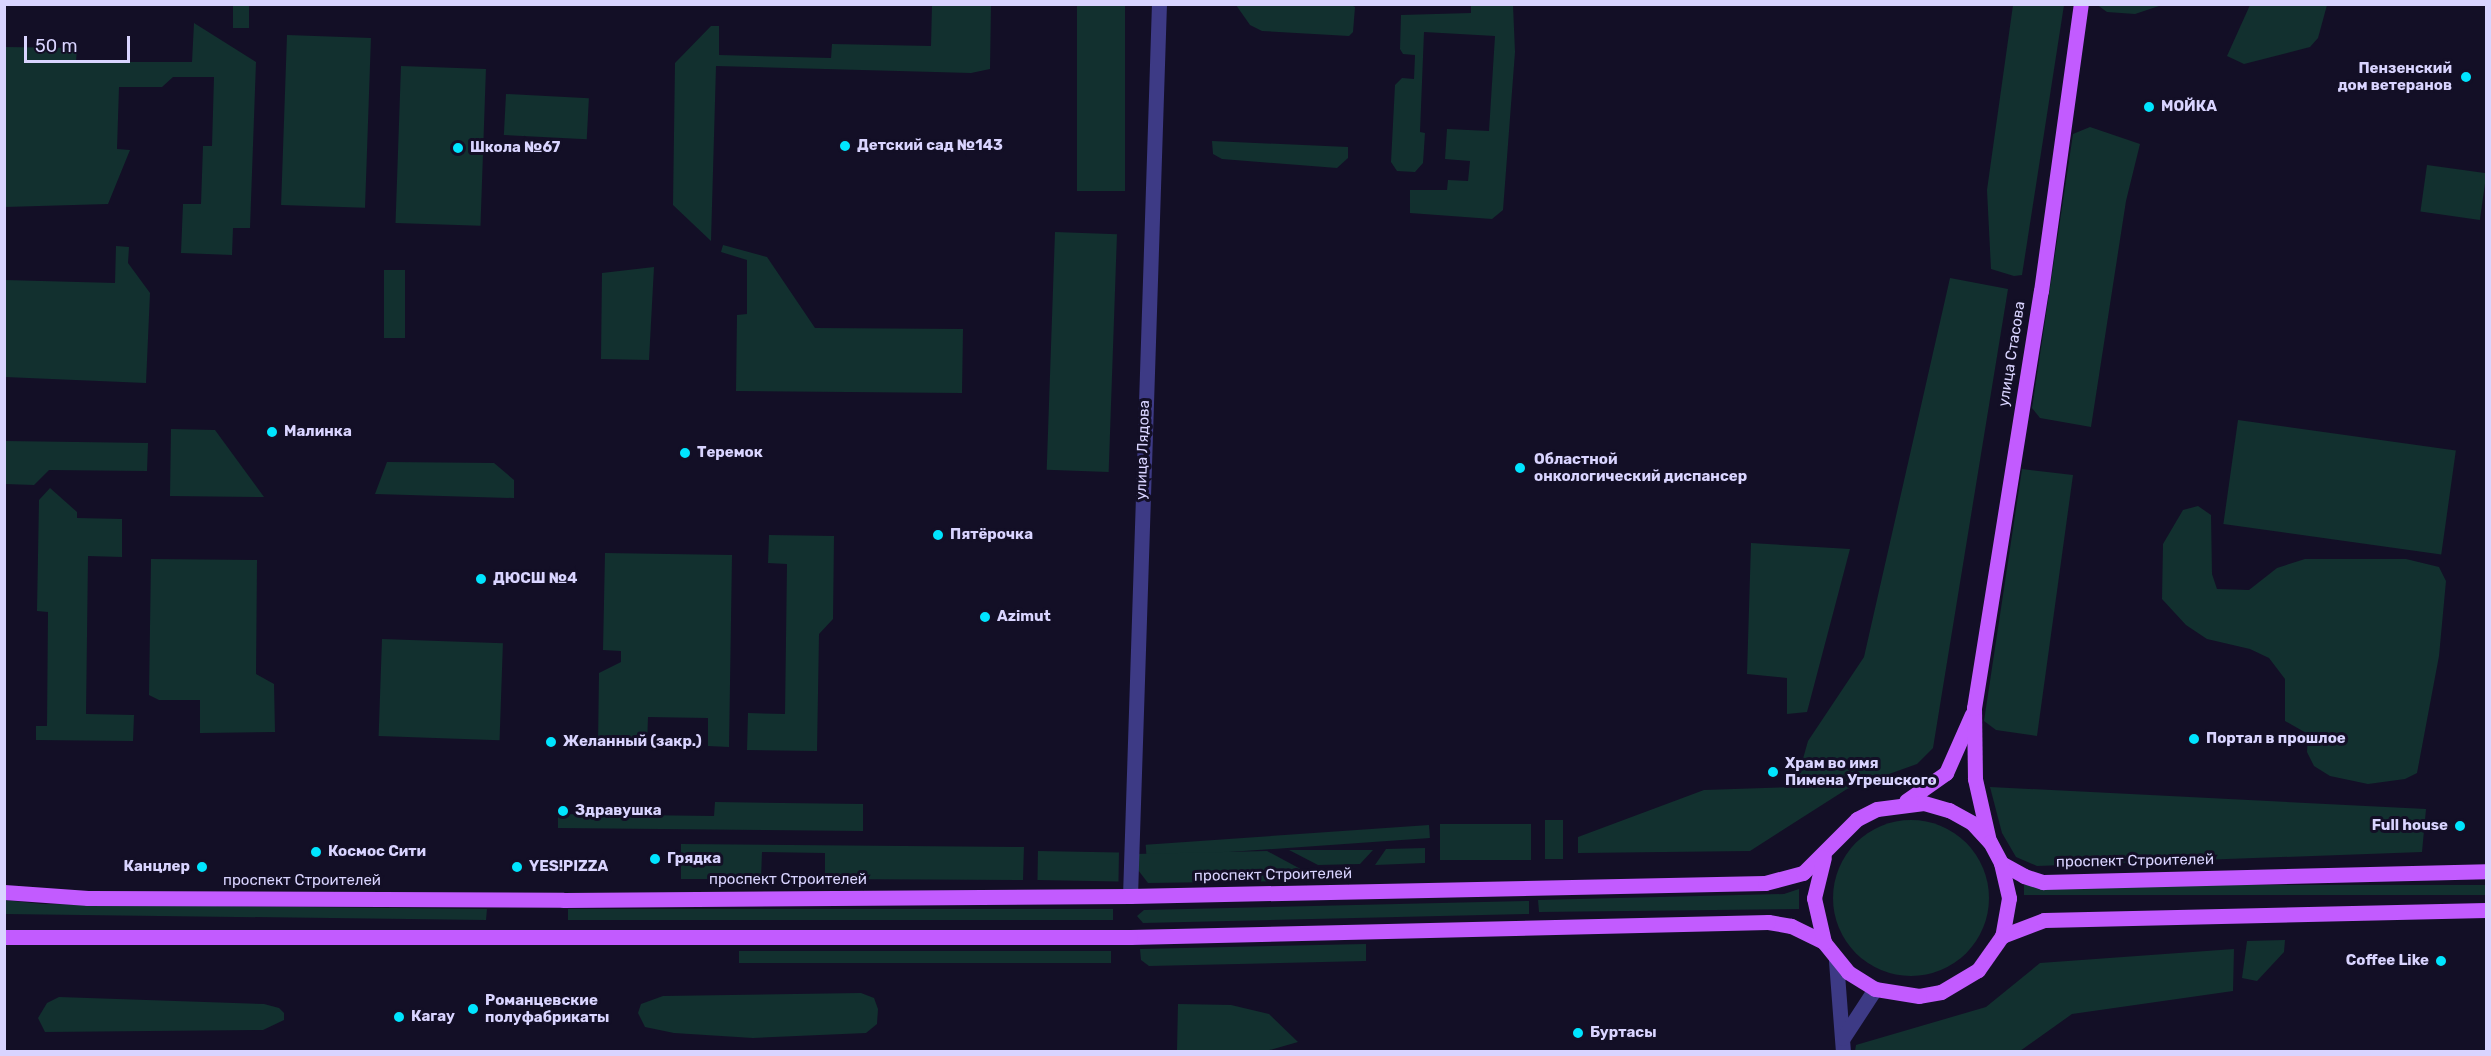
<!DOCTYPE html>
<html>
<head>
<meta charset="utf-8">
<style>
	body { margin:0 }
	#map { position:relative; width:2491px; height:1056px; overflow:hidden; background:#130f26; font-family:Rubik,sans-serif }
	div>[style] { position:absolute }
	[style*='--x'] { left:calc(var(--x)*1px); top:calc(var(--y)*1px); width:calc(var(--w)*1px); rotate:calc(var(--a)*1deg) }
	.green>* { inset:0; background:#12302f; transform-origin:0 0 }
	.round { border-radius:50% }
	.minor>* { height:15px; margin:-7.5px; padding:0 7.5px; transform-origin:7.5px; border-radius:7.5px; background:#3d3a85 }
	.primary>* { height:15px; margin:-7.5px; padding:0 7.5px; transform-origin:7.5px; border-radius:7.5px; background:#c25bff }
	.dots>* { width:16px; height:16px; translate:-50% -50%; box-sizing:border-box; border:3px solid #130f26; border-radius:50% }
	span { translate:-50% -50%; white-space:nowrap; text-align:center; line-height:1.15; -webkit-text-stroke:6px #130f26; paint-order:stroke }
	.poi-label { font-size:15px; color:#d9d4ff; font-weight:700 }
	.right { translate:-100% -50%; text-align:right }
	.left { translate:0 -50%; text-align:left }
	.street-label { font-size:15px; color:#d9d4ff }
	.frame { position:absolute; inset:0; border:6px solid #d9d4ff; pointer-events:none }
	.scale { position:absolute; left:24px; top:36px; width:106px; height:27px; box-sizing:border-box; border:3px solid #d9d4ff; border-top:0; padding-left:8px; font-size:18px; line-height:21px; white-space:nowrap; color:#d9d4ff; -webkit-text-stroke:4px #130f26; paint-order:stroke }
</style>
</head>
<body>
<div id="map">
	<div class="green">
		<div style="clip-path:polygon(2096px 4px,2162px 4px,2162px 5px,2135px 14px,2107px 12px)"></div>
		<div style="left:233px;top:5px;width:16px;height:23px"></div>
		<div style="clip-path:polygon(932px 5px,991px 5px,990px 69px,971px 73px,716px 66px,711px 241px,673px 205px,675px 63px,711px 26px,719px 26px,719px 55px,831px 58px,832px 44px,931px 46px)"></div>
		<div style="left:1077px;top:5px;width:48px;height:186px"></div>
		<div style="clip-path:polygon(1236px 5px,1351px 5px,1355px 7px,1353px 32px,1349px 36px,1262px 31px,1250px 25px)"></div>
		<div style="clip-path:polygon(1471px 5px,1513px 5px,1515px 52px,1503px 210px,1492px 219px,1410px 213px,1410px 190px,1447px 190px,1448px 180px,1468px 181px,1470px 161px,1445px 159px,1447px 129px,1489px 131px,1495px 36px,1424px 32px,1420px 132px,1425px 133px,1423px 163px,1415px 172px,1397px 171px,1391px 162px,1395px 85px,1402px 78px,1414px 79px,1415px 55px,1403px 54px,1400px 49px,1401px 15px,1471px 13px)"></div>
		<div style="clip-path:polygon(2013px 5px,2064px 5px,2022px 275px,2014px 276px,1991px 269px,1987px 190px)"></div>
		<div style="clip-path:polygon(2250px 5px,2327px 4px,2327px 5px,2318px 38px,2310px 47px,2244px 64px,2227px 56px)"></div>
		<div style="clip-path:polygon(194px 23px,256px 62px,250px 228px,233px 228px,232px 255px,181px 253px,183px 204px,201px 204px,203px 146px,212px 146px,214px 77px,173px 77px,162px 87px,119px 87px,117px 149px,130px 150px,108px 204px,5px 207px,5px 47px,77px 48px,76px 62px,192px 62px)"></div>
		<div style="left:287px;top:35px;width:84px;height:170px;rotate:2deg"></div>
		<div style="left:401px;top:66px;width:85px;height:157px;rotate:2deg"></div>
		<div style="left:506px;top:94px;width:83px;height:41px;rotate:3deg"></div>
		<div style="clip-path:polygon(2090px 127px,2140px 144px,2126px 201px,2091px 427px,2040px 418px,2032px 408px,2073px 134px)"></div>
		<div style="clip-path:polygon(1212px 141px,1348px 147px,1348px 158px,1337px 168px,1222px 159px,1213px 154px)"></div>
		<div style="left:2427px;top:165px;width:60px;height:47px;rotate:8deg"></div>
		<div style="left:1055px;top:232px;width:62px;height:238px;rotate:2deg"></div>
		<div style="clip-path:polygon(723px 245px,767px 257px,815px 328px,963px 329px,962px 393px,736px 391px,737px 315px,747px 314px,747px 260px,721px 252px)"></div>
		<div style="clip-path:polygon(116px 246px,129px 247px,128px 263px,150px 293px,146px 383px,5px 377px,5px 280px,115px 283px)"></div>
		<div style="clip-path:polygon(654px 267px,649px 360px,601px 359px,602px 273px)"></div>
		<div style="left:384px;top:270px;width:21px;height:68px"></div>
		<div style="clip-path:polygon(1950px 278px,2008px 289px,1933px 748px,1917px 764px,1847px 789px,1750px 851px,1578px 853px,1578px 837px,1704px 790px,1795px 787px,1808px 741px,1864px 657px)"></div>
		<div style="left:2238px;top:420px;width:220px;height:105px;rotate:8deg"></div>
		<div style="clip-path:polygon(171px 429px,215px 430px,264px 497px,170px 496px)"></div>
		<div style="clip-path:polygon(5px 441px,148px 443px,147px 471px,49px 470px,34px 485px,5px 484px)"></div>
		<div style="clip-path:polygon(387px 462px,494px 463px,514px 480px,514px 498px,375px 494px)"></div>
		<div style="clip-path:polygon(2022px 469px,2073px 475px,2037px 736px,1996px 730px,1984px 721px)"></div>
		<div style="clip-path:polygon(50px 488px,77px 512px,77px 518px,122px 519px,122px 557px,88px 556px,86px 714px,134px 715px,133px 741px,36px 740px,36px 726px,47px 726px,48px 612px,37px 611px,39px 500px)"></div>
		<div style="clip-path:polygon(2198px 506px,2211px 515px,2212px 574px,2217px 589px,2249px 590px,2277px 568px,2305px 559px,2406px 559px,2439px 567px,2446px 581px,2439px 656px,2417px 773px,2405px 779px,2368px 784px,2330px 776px,2314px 766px,2307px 752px,2308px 734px,2285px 721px,2285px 679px,2269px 658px,2250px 649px,2207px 639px,2186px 625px,2162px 599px,2163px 544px,2183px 510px)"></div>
		<div style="clip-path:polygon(769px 535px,834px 536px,833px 619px,819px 634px,817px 751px,747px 750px,748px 713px,785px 714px,787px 564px,768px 563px)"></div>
		<div style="clip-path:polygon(1751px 543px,1850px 549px,1807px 712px,1787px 714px,1787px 678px,1747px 674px)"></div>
		<div style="clip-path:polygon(605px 553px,732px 555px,729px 747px,708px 746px,708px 718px,648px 717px,647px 746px,598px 745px,599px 673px,621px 662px,621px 651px,603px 650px)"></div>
		<div style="clip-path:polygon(151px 559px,257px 560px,256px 674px,274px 684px,275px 732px,200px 733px,200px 700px,159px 700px,149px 695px)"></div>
		<div style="left:382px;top:639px;width:121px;height:97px;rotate:2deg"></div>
		<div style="clip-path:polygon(1990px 787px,2426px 809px,2422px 852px,2037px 866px,2016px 857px,2002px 833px)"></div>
		<div style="clip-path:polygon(715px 802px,863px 804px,863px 831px,558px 828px,558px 814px,714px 816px)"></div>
		<div style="left:1545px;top:820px;width:18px;height:39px"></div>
		<div class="round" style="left:1833px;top:820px;width:156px;height:156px"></div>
		<div style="left:1531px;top:824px;width:36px;height:91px;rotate:90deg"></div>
		<div style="left:1429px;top:825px;width:13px;height:284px;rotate:86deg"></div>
		<div style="clip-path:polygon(681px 844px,1024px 847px,1023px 880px,825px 879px,825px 853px,762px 852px,761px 879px,681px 879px)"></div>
		<div style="clip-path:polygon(1425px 848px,1425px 863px,1375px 865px,1386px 849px)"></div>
		<div style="clip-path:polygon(1289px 850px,1373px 850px,1360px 864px,1318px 865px)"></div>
		<div style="left:1038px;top:851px;width:81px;height:29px;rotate:1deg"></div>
		<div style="clip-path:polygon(1267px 851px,1308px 873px,1298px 881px,1148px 883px,1138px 870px,1135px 854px)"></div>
		<div style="left:2486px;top:885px;width:10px;height:462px;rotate:90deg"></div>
		<div style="clip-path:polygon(1799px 889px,1799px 909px,1539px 912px,1538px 900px,1784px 894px)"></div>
		<div style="clip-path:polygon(4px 900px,42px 904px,487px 909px,486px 920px,5px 914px)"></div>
		<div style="clip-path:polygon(1529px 901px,1529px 914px,1143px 923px,1137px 916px,1144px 910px)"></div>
		<div style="left:568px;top:909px;width:545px;height:11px"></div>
		<div style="clip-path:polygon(2285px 940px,2284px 952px,2257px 981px,2242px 978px,2247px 941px)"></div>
		<div style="clip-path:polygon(1366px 944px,1366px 961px,1149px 966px,1141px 960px,1140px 949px)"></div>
		<div style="clip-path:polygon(2234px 949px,2233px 991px,2072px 1014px,2020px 1051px,1855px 1051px,1856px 1045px,1986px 1007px,2040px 963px)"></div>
		<div style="left:739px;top:951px;width:372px;height:12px"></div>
		<div style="clip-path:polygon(861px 993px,874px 998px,878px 1009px,877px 1024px,866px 1033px,753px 1038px,674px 1033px,645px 1027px,638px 1013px,641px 1004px,663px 996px)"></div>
		<div style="clip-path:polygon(59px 997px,264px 1004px,279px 1008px,284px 1013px,284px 1020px,263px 1030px,45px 1032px,38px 1018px,47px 1003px)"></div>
		<div style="clip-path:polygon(1178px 1004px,1231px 1005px,1269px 1014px,1298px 1042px,1266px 1051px,1177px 1051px)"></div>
	</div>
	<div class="minor">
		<div style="--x:1130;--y:896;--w:892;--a:-88.14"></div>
		<div style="--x:1836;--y:961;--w:91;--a:85.6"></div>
		<div style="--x:1843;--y:1038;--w:59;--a:-56.9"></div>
	</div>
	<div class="primary">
		<div style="--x:1906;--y:801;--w:49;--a:-35"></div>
		<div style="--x:1946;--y:773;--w:64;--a:-66.2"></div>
		<div style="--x:1989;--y:841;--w:64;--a:-102.7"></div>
		<div style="--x:1975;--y:779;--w:71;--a:-90.8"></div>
		<div style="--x:1974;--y:708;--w:422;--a:-80.9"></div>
		<div style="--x:2041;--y:291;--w:290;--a:-82.1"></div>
		<div style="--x:2001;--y:863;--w:26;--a:29"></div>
		<div style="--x:2024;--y:876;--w:20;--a:18"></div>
		<div style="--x:2043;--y:882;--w:443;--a:-1.4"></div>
		<div style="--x:4;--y:892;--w:84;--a:4.1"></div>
		<div style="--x:88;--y:898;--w:475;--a:0.2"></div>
		<div style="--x:563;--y:900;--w:567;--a:-0.4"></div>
		<div style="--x:1130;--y:896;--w:635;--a:-1.17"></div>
		<div style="--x:1765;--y:883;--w:39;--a:-15"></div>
		<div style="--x:1803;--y:873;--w:76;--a:-45"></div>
		<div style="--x:1857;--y:819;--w:22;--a:-27"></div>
		<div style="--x:1877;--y:809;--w:47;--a:-7.3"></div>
		<div style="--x:1924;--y:803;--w:26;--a:16"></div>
		<div style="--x:1949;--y:810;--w:26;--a:29"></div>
		<div style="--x:1972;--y:823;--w:26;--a:47"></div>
		<div style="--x:1990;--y:842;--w:24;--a:62"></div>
		<div style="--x:2001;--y:863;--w:36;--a:77"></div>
		<div style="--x:2009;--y:898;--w:39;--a:100"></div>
		<div style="--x:2002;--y:936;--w:42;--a:125.2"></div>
		<div style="--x:1978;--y:970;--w:43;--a:149.3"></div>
		<div style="--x:1941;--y:992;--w:22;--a:170"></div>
		<div style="--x:1919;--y:996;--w:45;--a:-171"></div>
		<div style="--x:1875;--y:989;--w:32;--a:-148"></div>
		<div style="--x:1848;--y:972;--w:38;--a:-129"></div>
		<div style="--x:1824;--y:942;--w:37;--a:-154"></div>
		<div style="--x:1791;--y:926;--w:23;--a:-170"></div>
		<div style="--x:1768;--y:922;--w:638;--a:178.65"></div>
		<div style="--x:1130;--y:937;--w:1126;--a:180"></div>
		<div style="--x:2002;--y:936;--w:45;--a:-20.9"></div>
		<div style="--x:2044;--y:920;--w:442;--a:-1.3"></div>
		<div style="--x:1824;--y:942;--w:45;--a:-102.8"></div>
		<div style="--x:1814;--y:898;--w:42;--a:-76.3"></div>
	</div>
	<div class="dots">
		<div style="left:2466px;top:77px;background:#00e5ff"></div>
		<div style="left:2149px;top:107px;background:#00e5ff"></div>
		<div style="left:845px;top:146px;background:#00e5ff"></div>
		<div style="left:458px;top:148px;background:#00e5ff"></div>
		<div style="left:272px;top:432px;background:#00e5ff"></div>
		<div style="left:685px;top:453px;background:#00e5ff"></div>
		<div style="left:1520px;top:468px;background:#00e5ff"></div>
		<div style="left:938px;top:535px;background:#00e5ff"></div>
		<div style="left:481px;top:579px;background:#00e5ff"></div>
		<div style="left:985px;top:617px;background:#00e5ff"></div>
		<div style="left:2194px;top:739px;background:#00e5ff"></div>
		<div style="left:551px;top:742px;background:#00e5ff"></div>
		<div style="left:1773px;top:772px;background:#00e5ff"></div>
		<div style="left:563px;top:811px;background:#00e5ff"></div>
		<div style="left:2460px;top:826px;background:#00e5ff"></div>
		<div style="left:316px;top:852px;background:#00e5ff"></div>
		<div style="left:655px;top:859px;background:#00e5ff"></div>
		<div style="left:202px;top:867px;background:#00e5ff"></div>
		<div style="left:517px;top:867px;background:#00e5ff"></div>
		<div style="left:2441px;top:961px;background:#00e5ff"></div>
		<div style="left:473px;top:1009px;background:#00e5ff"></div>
		<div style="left:399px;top:1017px;background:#00e5ff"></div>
		<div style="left:1578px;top:1033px;background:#00e5ff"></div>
	</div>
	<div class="poi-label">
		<span class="right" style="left:2452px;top:77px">Пензенский<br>дом ветеранов</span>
		<span class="left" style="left:2161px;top:107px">МОЙКА</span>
		<span class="left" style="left:857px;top:146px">Детский сад №143</span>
		<span class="left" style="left:470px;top:148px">Школа №67</span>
		<span class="left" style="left:284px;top:432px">Малинка</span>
		<span class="left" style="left:697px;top:453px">Теремок</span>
		<span class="left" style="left:1534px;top:468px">Областной<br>онкологический диспансер</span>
		<span class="left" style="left:950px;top:535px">Пятёрочка</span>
		<span class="left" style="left:493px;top:579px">ДЮСШ №4</span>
		<span class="left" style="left:997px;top:617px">Azimut</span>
		<span class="left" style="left:2206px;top:739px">Портал в прошлое</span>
		<span class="left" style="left:563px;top:742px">Желанный (закр.)</span>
		<span class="left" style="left:1785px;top:772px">Храм во имя<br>Пимена Угрешского</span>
		<span class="left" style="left:575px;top:811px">Здравушка</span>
		<span class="right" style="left:2448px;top:826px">Full house</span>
		<span class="left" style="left:328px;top:852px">Космос Сити</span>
		<span class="left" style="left:667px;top:859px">Грядка</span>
		<span class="right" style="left:190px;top:867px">Канцлер</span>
		<span class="left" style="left:529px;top:867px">YES!PIZZA</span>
		<span class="right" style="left:2429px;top:961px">Coffee Like</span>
		<span class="left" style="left:485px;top:1009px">Романцевские<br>полуфабрикаты</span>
		<span class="left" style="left:411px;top:1017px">Кагау</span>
		<span class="left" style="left:1590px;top:1033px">Буртасы</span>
	</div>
	<div class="street-label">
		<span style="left:2012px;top:354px;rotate:-81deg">улица Стасова</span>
		<span style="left:1143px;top:450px;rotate:-88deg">улица Лядова</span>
		<span style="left:2135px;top:861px;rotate:-1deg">проспект Строителей</span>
		<span style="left:1273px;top:875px;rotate:-1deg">проспект Строителей</span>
		<span style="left:788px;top:880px">проспект Строителей</span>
		<span style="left:302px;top:881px">проспект Строителей</span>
	</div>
	<div class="frame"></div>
	<div class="scale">50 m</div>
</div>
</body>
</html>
